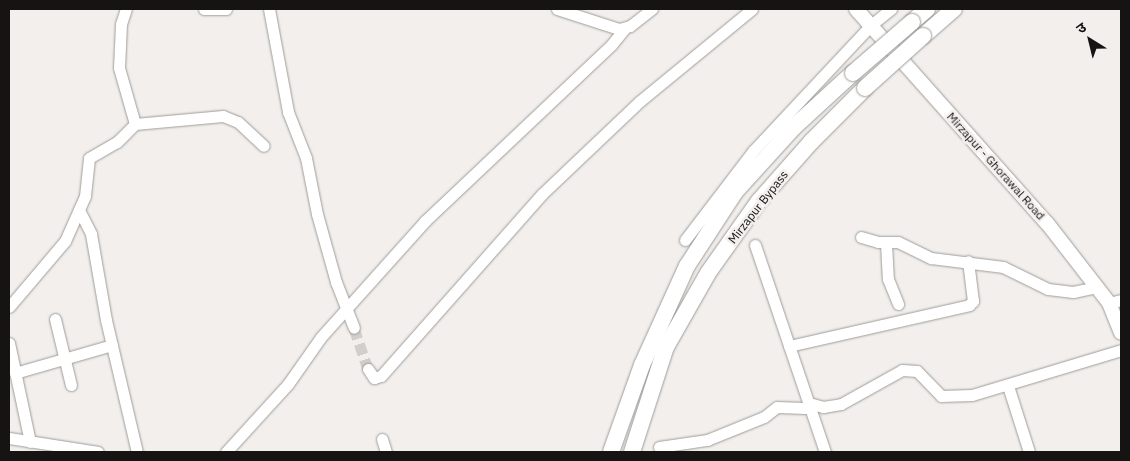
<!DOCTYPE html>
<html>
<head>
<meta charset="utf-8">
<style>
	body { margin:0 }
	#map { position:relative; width:1130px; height:461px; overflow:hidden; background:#f2efec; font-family:"IBM Plex Sans","Noto Sans Devanagari",sans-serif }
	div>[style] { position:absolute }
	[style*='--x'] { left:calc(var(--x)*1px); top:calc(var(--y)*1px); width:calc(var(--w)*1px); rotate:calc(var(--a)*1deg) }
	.minor-tunnel>* { height:11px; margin-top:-5.5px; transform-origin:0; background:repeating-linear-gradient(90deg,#d1cecb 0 11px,transparent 0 16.5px) }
	.roads { filter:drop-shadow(0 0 1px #9e9c99) drop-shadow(0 0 1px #9e9c99) }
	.minor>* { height:11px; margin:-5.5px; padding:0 5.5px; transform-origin:5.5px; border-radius:5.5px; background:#fff }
	.major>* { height:14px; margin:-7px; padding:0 7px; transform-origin:7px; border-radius:7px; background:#fff }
	.highway>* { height:16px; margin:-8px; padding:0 8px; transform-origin:8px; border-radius:8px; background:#fff }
	.bridges { filter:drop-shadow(0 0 1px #9e9c99) drop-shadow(0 0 1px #9e9c99) }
	.highway-bridge>* { height:16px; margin:-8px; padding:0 8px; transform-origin:8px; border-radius:8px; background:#fff }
	span { translate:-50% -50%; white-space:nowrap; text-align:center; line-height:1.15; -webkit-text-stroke:5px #f2efec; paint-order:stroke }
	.street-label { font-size:12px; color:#151413 }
	.frame { position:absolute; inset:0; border:10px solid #151413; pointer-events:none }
	.north { position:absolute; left:1065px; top:15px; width:50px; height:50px; -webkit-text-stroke:4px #f2efec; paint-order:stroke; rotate:324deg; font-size:14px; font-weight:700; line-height:20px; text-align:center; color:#151413 }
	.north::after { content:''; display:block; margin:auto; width:18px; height:22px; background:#151413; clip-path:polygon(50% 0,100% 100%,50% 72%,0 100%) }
</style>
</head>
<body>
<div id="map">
	<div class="minor-tunnel">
		<div style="--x:354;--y:328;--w:43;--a:71.1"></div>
	</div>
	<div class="roads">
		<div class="minor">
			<div style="--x:204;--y:9;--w:22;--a:0"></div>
			<div style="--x:269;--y:9;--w:105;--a:79.5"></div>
			<div style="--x:288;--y:112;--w:49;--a:68.6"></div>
			<div style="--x:306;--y:158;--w:57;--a:78.9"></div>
			<div style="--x:317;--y:214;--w:71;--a:74.4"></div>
			<div style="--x:336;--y:282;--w:49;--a:68.6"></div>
			<div style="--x:557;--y:9;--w:65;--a:17.9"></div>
			<div style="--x:619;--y:29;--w:11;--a:-15"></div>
			<div style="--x:630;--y:26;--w:28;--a:-38"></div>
			<div style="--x:135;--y:124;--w:88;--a:-5.2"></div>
			<div style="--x:223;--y:116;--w:16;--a:22"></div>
			<div style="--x:238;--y:122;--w:35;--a:43"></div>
			<div style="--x:79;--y:210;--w:27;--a:63"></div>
			<div style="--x:91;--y:234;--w:87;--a:80.1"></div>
			<div style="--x:106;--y:320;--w:136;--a:76.8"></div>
			<div style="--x:861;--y:237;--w:18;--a:16"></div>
			<div style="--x:878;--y:242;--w:20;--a:0"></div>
			<div style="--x:898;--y:242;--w:37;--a:26"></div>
			<div style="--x:931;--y:258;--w:73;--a:7.1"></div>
			<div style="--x:1003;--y:267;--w:50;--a:26.1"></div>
			<div style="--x:1048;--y:289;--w:25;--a:7"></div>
			<div style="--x:1073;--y:292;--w:25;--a:-12"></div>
			<div style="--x:685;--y:240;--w:112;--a:-52.6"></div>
			<div style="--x:753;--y:151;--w:173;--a:-46.9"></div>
			<div style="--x:871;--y:25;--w:26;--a:-39"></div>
			<div style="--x:886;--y:243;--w:36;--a:87"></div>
			<div style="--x:888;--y:279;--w:27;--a:68"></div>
			<div style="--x:755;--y:245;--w:219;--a:71.3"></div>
			<div style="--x:1109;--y:303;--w:12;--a:-14"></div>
			<div style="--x:9;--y:307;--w:87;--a:-49.7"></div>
			<div style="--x:65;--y:241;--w:49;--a:-66"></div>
			<div style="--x:85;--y:196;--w:38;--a:-84"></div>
			<div style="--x:89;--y:158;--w:32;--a:-30"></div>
			<div style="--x:117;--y:142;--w:25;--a:-45"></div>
			<div style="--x:135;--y:124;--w:58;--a:-105.9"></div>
			<div style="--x:119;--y:68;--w:44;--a:-87.4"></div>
			<div style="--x:121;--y:24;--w:16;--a:-72"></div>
			<div style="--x:55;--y:319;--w:68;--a:76.4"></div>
			<div style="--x:9;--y:343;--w:101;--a:78"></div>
			<div style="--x:789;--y:346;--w:185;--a:-12.8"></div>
			<div style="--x:969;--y:305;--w:6;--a:-45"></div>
			<div style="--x:973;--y:301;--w:40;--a:-97.1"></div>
			<div style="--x:368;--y:369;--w:11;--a:56"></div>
			<div style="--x:374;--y:378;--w:7;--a:-16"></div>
			<div style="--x:381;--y:376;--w:243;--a:-48.5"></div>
			<div style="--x:542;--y:194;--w:135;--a:-43.5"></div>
			<div style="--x:640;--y:101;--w:145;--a:-39.4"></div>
			<div style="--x:15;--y:373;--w:101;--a:-16.1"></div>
			<div style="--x:1008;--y:386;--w:69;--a:72.3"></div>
			<div style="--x:9;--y:438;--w:90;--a:8.9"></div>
			<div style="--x:382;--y:439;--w:14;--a:73"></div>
			<div style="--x:659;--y:447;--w:49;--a:-8.3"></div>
			<div style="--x:707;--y:440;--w:61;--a:-22"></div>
			<div style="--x:764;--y:417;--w:16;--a:-38"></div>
			<div style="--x:777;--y:407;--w:28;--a:2"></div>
			<div style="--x:805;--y:408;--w:6;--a:-51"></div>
			<div style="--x:809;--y:403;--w:15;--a:16"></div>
			<div style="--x:823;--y:407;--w:18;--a:-9"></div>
			<div style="--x:841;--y:404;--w:70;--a:-29.1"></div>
			<div style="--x:902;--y:370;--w:15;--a:4"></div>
			<div style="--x:917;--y:371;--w:35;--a:46"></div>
			<div style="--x:941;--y:396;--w:31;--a:-2"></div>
			<div style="--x:972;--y:395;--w:156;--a:-16.8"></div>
			<div style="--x:226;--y:452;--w:92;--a:-47.6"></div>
			<div style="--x:288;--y:384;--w:57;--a:-54.9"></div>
			<div style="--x:321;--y:337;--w:156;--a:-48.1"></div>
			<div style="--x:425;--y:221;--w:257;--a:-43.4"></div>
			<div style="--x:612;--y:44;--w:19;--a:-51"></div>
		</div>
		<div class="major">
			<div style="--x:856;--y:9;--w:287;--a:48.3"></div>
			<div style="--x:1047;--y:223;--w:101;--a:52.2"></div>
			<div style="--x:1109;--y:303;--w:32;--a:68"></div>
		</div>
		<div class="highway">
			<div style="--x:912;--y:22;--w:20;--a:-41"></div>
			<div style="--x:923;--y:36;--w:41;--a:-41.1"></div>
			<div style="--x:611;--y:452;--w:92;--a:-70.4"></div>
			<div style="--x:642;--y:365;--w:109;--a:-65.6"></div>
			<div style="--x:687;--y:266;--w:88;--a:-57"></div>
			<div style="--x:735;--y:192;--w:88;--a:-47.8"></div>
			<div style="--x:794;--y:127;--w:80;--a:-42.5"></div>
			<div style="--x:632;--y:452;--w:110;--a:-72.1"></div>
			<div style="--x:666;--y:347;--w:85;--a:-60.4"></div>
			<div style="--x:708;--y:273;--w:88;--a:-54.7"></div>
			<div style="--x:759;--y:201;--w:79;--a:-48.6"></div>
			<div style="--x:811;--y:142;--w:76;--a:-45"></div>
		</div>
	</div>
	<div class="bridges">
		<div class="highway-bridge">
			<div style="--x:853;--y:73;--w:78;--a:-40.8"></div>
			<div style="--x:865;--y:88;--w:78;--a:-41.9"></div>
		</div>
	</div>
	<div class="street-label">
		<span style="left:996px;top:166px;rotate:48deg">Mirzapur - Ghorawal Road</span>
		<span style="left:758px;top:207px;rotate:-52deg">Mirzapur Bypass</span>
	</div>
	<div class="frame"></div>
	<div class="north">उ</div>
</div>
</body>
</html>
